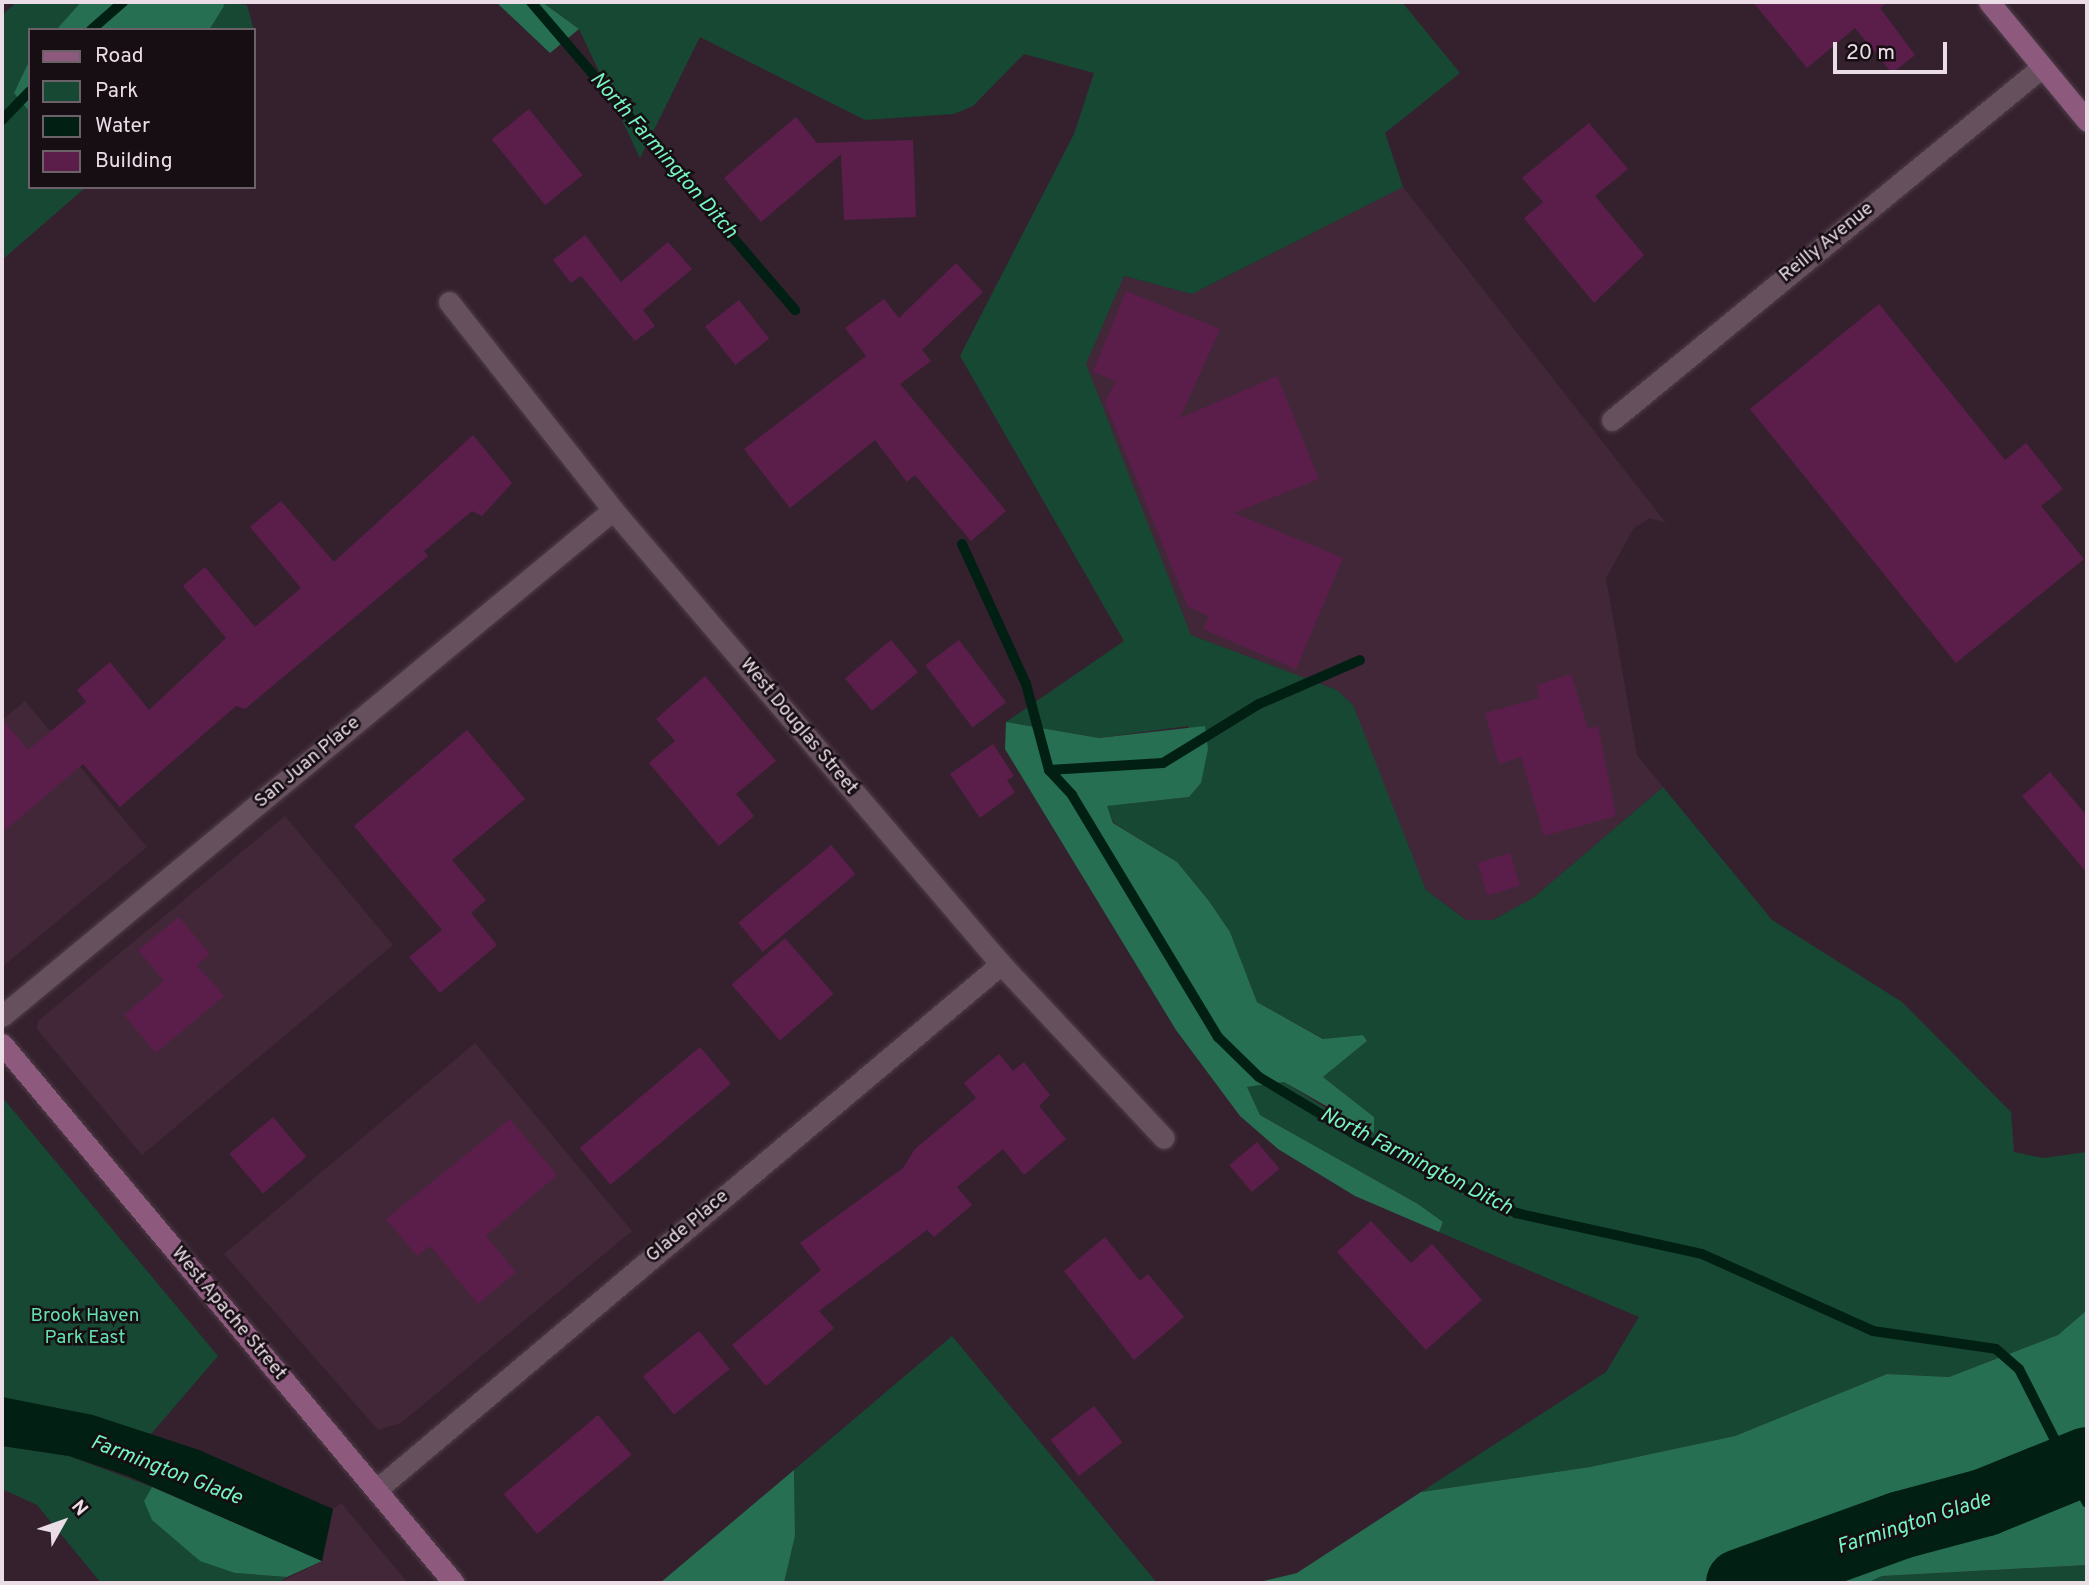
<!DOCTYPE html>
<html>
<head>
<meta charset="utf-8">
<style>
	body { margin:0 }
	#map { position:relative; width:2089px; height:1585px; overflow:hidden; background:#35212e; font-family:Overpass,sans-serif }
	div>[style] { position:absolute }
	[style*='--x'] { left:calc(var(--x)*1px); top:calc(var(--y)*1px); width:calc(var(--w)*1px); rotate:calc(var(--a)*1deg) }
	.built>* { inset:0; background:#412738 }
	.green>* { inset:0; background:#164834 }
	.forest>* { inset:0; background:#266f53 }
	.water>* { inset:0; background:#021f14 }
	.stream>* { height:10px; margin:-5px; padding:0 5px; transform-origin:5px; border-radius:5px; background:#021f14 }
	.river>* { height:68px; margin:-34px; padding:0 34px; transform-origin:34px; border-radius:34px; background:#021f14 }
	.building>* { inset:0; background:#5b1e4b; transform-origin:0 0 }
	.roads { filter:drop-shadow(0 0 2px #4e3d48) drop-shadow(0 0 2px #4e3d48) }
	.street>* { height:21px; margin:-10.5px; padding:0 10.5px; transform-origin:10.5px; border-radius:10.5px; background:#66505e }
	.secondary>* { height:21px; margin:-10.5px; padding:0 10.5px; transform-origin:10.5px; border-radius:10.5px; background:#8d5a7d }
	span { translate:-50% -50%; white-space:nowrap; text-align:center; line-height:1.15; -webkit-text-stroke:5px #170e14; paint-order:stroke }
	.street-label { font-size:19px; color:#ebdde6 }
	.park-label { font-size:19px; color:#62e2af }
	.water-label { font-size:21px; color:#75f4c0; font-style:italic }
	.frame { position:absolute; inset:0; border:4px solid #ebdde6; pointer-events:none }
	.legend { position:absolute; left:28px; top:28px; width:228px; height:161px; box-sizing:border-box; background:#170e14; border:2px solid #6c6168; margin:0; padding:9px 12px; list-style:none; font-size:21px; color:#ebdde6 }
	.legend li { display:flex; align-items:center; gap:14px; height:35px }
	.legend b { width:35px; border:2px solid #6c6168 }
	.north { position:absolute; left:28px; top:1487px; width:70px; height:70px; -webkit-text-stroke:5px #170e14; paint-order:stroke; rotate:50deg; font-size:19px; font-weight:700; line-height:28px; text-align:center; color:#ebdde6 }
	.north::after { content:''; display:block; margin:auto; width:24px; height:32px; background:#ebdde6; clip-path:polygon(50% 0,100% 100%,50% 72%,0 100%) }
	.scale { position:absolute; left:1833px; top:42px; width:114px; height:32px; box-sizing:border-box; border:4px solid #ebdde6; border-top:0; padding-left:9px; font-size:21px; line-height:24px; white-space:nowrap; color:#ebdde6; -webkit-text-stroke:5px #170e14; paint-order:stroke }
</style>
</head>
<body>
<div id="map">
	<div class="built">
		<div style="clip-path:polygon(1403px 187px,1666px 523px,1650px 518px,1634px 528px,1606px 578px,1637px 755px,1663px 787px,1533px 898px,1493px 920px,1466px 920px,1426px 890px,1337px 690px,1191px 635px,1085px 365px,1124px 276px,1192px 294px)"></div>
		<div style="clip-path:polygon(25px 701px,147px 847px,2px 967px,2px 720px)"></div>
		<div style="clip-path:polygon(285px 816px,393px 945px,142px 1155px,37px 1029px,38px 1021px)"></div>
		<div style="clip-path:polygon(475px 1043px,632px 1231px,401px 1423px,378px 1430px,224px 1254px)"></div>
		<div style="clip-path:polygon(341px 1503px,408px 1583px,279px 1583px,322px 1561px,333px 1509px)"></div>
	</div>
	<div class="green">
		<div style="clip-path:polygon(17px 2px,81px 2px,56px 30px,30px 30px,30px 59px,14px 93px,30px 111px,30px 187px,86px 187px,2px 260px,2px 15px)"></div>
		<div style="clip-path:polygon(223px 2px,247px 5px,254px 30px,209px 30px)"></div>
		<div style="clip-path:polygon(542px 2px,1402px 2px,1460px 73px,1385px 133px,1403px 187px,1192px 294px,1124px 276px,1086px 364px,1191px 635px,1337px 690px,1353px 705px,1426px 890px,1466px 920px,1493px 920px,1533px 898px,1663px 787px,1772px 920px,1902px 1002px,2011px 1112px,2014px 1152px,2043px 1158px,2087px 1152px,2087px 1310px,2058px 1335px,1949px 1377px,1887px 1374px,1735px 1436px,1590px 1467px,1421px 1492px,1606px 1372px,1639px 1317px,1439px 1232px,1443px 1222px,1418px 1204px,1260px 1115px,1247px 1087px,1284px 1082px,1340px 1117px,1374px 1117px,1323px 1077px,1367px 1041px,1363px 1035px,1324px 1039px,1257px 1002px,1230px 932px,1209px 901px,1177px 862px,1114px 823px,1106px 806px,1189px 797px,1201px 783px,1188px 726px,1099px 738px,1006px 722px,1124px 641px,960px 356px,1074px 134px,1094px 73px,1024px 54px,973px 106px,954px 114px,865px 120px,700px 37px,640px 158px,579px 29px)"></div>
		<div style="clip-path:polygon(2px 1097px,218px 1356px,151px 1434px,2px 1397px)"></div>
		<div style="clip-path:polygon(952px 1336px,1157px 1583px,784px 1583px,795px 1536px,794px 1470px)"></div>
		<div style="clip-path:polygon(2px 1446px,69px 1456px,152px 1487px,144px 1501px,235px 1573px,287px 1577px,279px 1583px,101px 1583px,37px 1505px,2px 1489px)"></div>
		<div style="clip-path:polygon(2087px 1565px,2087px 1583px,1867px 1583px,1882px 1576px)"></div>
	</div>
	<div class="forest">
		<div style="clip-path:polygon(81px 2px,223px 2px,224px 6px,209px 30px,56px 30px)"></div>
		<div style="clip-path:polygon(496px 2px,542px 2px,579px 29px,550px 53px)"></div>
		<div style="clip-path:polygon(30px 59px,30px 111px,29px 111px,14px 93px)"></div>
		<div style="clip-path:polygon(1006px 722px,1099px 738px,1205px 726px,1208px 749px,1201px 783px,1189px 797px,1107px 806px,1113px 823px,1177px 862px,1209px 901px,1230px 932px,1257px 1002px,1323px 1039px,1363px 1035px,1367px 1041px,1323px 1077px,1374px 1117px,1374px 1133px,1284px 1082px,1247px 1087px,1260px 1115px,1418px 1204px,1443px 1222px,1439px 1232px,1355px 1196px,1278px 1149px,1240px 1116px,1176px 1030px,1005px 749px)"></div>
		<div style="clip-path:polygon(2087px 1310px,2087px 1441px,1985px 1487px,1728px 1583px,1255px 1583px,1297px 1573px,1421px 1492px,1590px 1467px,1735px 1436px,1887px 1374px,1949px 1377px,2058px 1335px)"></div>
		<div style="clip-path:polygon(794px 1470px,795px 1536px,784px 1583px,660px 1583px)"></div>
		<div style="clip-path:polygon(2087px 1471px,2087px 1565px,1882px 1576px,1867px 1583px,1765px 1583px,1892px 1536px,2004px 1510px)"></div>
		<div style="clip-path:polygon(152px 1487px,189px 1503px,322px 1561px,287px 1577px,235px 1573px,200px 1561px,152px 1520px,144px 1501px)"></div>
	</div>
	<div class="water">
		<div style="clip-path:polygon(2px 1397px,93px 1415px,199px 1450px,333px 1509px,322px 1561px,128px 1476px,69px 1456px,2px 1446px)"></div>
	</div>
	<div class="stream">
		<div style="--x:531;--y:2;--w:406;--a:49.4"></div>
		<div style="--x:91;--y:30;--w:43;--a:-41.2"></div>
		<div style="--x:2;--y:120;--w:40;--a:-46"></div>
		<div style="--x:962;--y:544;--w:154;--a:65.4"></div>
		<div style="--x:1026;--y:684;--w:89;--a:75"></div>
		<div style="--x:1049;--y:770;--w:34;--a:47"></div>
		<div style="--x:1072;--y:795;--w:283;--a:58.9"></div>
		<div style="--x:1218;--y:1037;--w:57;--a:44.3"></div>
		<div style="--x:1259;--y:1077;--w:119;--a:30.9"></div>
		<div style="--x:1361;--y:1138;--w:172;--a:25.8"></div>
		<div style="--x:1516;--y:1213;--w:190;--a:12.4"></div>
		<div style="--x:1702;--y:1254;--w:188;--a:24.2"></div>
		<div style="--x:1873;--y:1331;--w:124;--a:8.3"></div>
		<div style="--x:1996;--y:1349;--w:30;--a:41"></div>
		<div style="--x:2019;--y:1369;--w:150;--a:63.1"></div>
		<div style="--x:1049;--y:770;--w:114;--a:-3.5"></div>
		<div style="--x:1163;--y:763;--w:113;--a:-31.6"></div>
		<div style="--x:1259;--y:704;--w:110;--a:-23.5"></div>
	</div>
	<div class="river">
		<div style="--x:1740;--y:1583;--w:171;--a:-19.8"></div>
		<div style="--x:1901;--y:1525;--w:88;--a:-15.1"></div>
		<div style="--x:1986;--y:1502;--w:109;--a:-22.1"></div>
	</div>
	<div class="building">
		<div style="clip-path:polygon(1753px 2px,1888px 2px,1880px 8px,1915px 55px,1892px 73px,1855px 28px,1807px 68px)"></div>
		<div style="left:529px;top:109px;width:85px;height:48px;rotate:51deg"></div>
		<div style="clip-path:polygon(796px 117px,817px 143px,913px 140px,916px 217px,844px 220px,841px 154px,761px 222px,724px 178px)"></div>
		<div style="clip-path:polygon(1589px 123px,1628px 169px,1595px 196px,1644px 255px,1594px 303px,1524px 218px,1543px 202px,1522px 178px)"></div>
		<div style="clip-path:polygon(585px 235px,621px 282px,668px 242px,692px 269px,643px 310px,655px 326px,635px 341px,581px 276px,571px 283px,553px 260px)"></div>
		<div style="clip-path:polygon(956px 263px,983px 292px,922px 350px,931px 361px,900px 384px,1006px 511px,971px 541px,915px 475px,907px 482px,875px 440px,790px 508px,744px 449px,866px 356px,845px 328px,884px 299px,899px 318px)"></div>
		<div style="clip-path:polygon(1126px 291px,1220px 329px,1180px 418px,1277px 376px,1319px 479px,1234px 513px,1343px 558px,1296px 669px,1203px 629px,1209px 616px,1188px 607px,1105px 402px,1116px 381px,1093px 372px)"></div>
		<div style="left:739px;top:300px;width:49px;height:43px;rotate:52deg"></div>
		<div style="clip-path:polygon(1879px 304px,2005px 460px,2026px 443px,2063px 489px,2041px 506px,2084px 559px,1956px 663px,1750px 409px)"></div>
		<div style="clip-path:polygon(473px 435px,512px 483px,482px 516px,472px 511px,424px 551px,428px 556px,245px 709px,236px 706px,120px 807px,83px 764px,2px 833px,2px 719px,28px 750px,86px 702px,77px 690px,110px 662px,149px 710px,226px 638px,183px 586px,205px 567px,255px 627px,301px 588px,250px 527px,281px 501px,334px 562px)"></div>
		<div style="left:891px;top:640px;width:42px;height:60px;rotate:50deg"></div>
		<div style="left:959px;top:640px;width:78px;height:42px;rotate:53deg"></div>
		<div style="clip-path:polygon(1571px 674px,1588px 729px,1598px 726px,1616px 816px,1544px 836px,1521px 757px,1499px 764px,1485px 713px,1539px 698px,1537px 685px)"></div>
		<div style="clip-path:polygon(705px 676px,776px 761px,736px 794px,754px 816px,719px 846px,649px 763px,675px 741px,656px 719px)"></div>
		<div style="clip-path:polygon(467px 730px,525px 799px,452px 860px,486px 900px,471px 913px,497px 945px,440px 993px,409px 957px,442px 930px,354px 826px)"></div>
		<div style="clip-path:polygon(993px 744px,1014px 776px,1007px 780px,1015px 792px,980px 818px,950px 774px)"></div>
		<div style="clip-path:polygon(2050px 772px,2087px 816px,2087px 873px,2022px 796px)"></div>
		<div style="left:831px;top:845px;width:38px;height:121px;rotate:50deg"></div>
		<div style="left:1510px;top:853px;width:34px;height:34px;rotate:73deg"></div>
		<div style="clip-path:polygon(179px 917px,210px 954px,197px 965px,224px 996px,156px 1053px,124px 1015px,164px 981px,138px 950px)"></div>
		<div style="left:785px;top:938px;width:74px;height:71px;rotate:49deg"></div>
		<div style="left:700px;top:1047px;width:48px;height:157px;rotate:50deg"></div>
		<div style="clip-path:polygon(999px 1054px,1013px 1071px,1024px 1062px,1050px 1095px,1039px 1106px,1066px 1139px,1024px 1175px,1003px 1149px,957px 1187px,972px 1205px,934px 1237px,927px 1230px,819px 1311px,834px 1328px,766px 1386px,732px 1345px,821px 1270px,800px 1243px,903px 1168px,915px 1149px,976px 1098px,964px 1083px)"></div>
		<div style="left:273px;top:1117px;width:52px;height:57px;rotate:50deg"></div>
		<div style="clip-path:polygon(510px 1119px,557px 1175px,486px 1236px,516px 1272px,478px 1304px,430px 1246px,417px 1256px,386px 1219px)"></div>
		<div style="left:1257px;top:1142px;width:35px;height:36px;rotate:50deg"></div>
		<div style="clip-path:polygon(1371px 1221px,1411px 1263px,1432px 1244px,1482px 1300px,1426px 1350px,1337px 1252px)"></div>
		<div style="clip-path:polygon(1105px 1237px,1140px 1281px,1148px 1274px,1184px 1317px,1134px 1360px,1064px 1271px)"></div>
		<div style="left:699px;top:1331px;width:49px;height:72px;rotate:51deg"></div>
		<div style="left:1094px;top:1406px;width:46px;height:55px;rotate:52deg"></div>
		<div style="left:598px;top:1415px;width:52px;height:123px;rotate:50deg"></div>
	</div>
	<div class="roads">
		<div class="street">
			<div style="--x:449;--y:302;--w:265;--a:51.7"></div>
			<div style="--x:613;--y:510;--w:597;--a:49.48"></div>
			<div style="--x:1001;--y:964;--w:238;--a:46.9"></div>
			<div style="--x:1612;--y:420;--w:556;--a:-39.38"></div>
			<div style="--x:2;--y:1016;--w:793;--a:-39.63"></div>
			<div style="--x:376;--y:1490;--w:817;--a:-40.08"></div>
		</div>
		<div class="secondary">
			<div style="--x:1989;--y:2;--w:154;--a:50.5"></div>
			<div style="--x:2;--y:1044;--w:703;--a:50.02"></div>
		</div>
	</div>
	<div class="street-label">
		<span style="left:1827px;top:243px;rotate:-39deg">Reilly Avenue</span>
		<span style="left:798px;top:727px;rotate:50deg">West Douglas Street</span>
		<span style="left:308px;top:763px;rotate:-40deg">San Juan Place</span>
		<span style="left:688px;top:1227px;rotate:-40deg">Glade Place</span>
		<span style="left:228px;top:1314px;rotate:50deg">West Apache Street</span>
	</div>
	<div class="park-label">
		<span style="left:85px;top:1328px">Brook Haven<br>Park East</span>
	</div>
	<div class="water-label">
		<span style="left:663px;top:156px;rotate:49deg">North Farmington Ditch</span>
		<span style="left:1416px;top:1162px;rotate:27deg">North Farmington Ditch</span>
		<span style="left:166px;top:1471px;rotate:21deg">Farmington Glade</span>
		<span style="left:1914px;top:1524px;rotate:-18deg">Farmington Glade</span>
	</div>
	<div class="frame"></div>
	<ul class="legend">
	<li><b style="height:9px;background:#8d5a7d"></b>Road</li>
	<li><b style="height:19px;background:#164834"></b>Park</li>
	<li><b style="height:19px;background:#021f14"></b>Water</li>
	<li><b style="height:19px;background:#5b1e4b"></b>Building</li>
	</ul>
	<div class="north">N</div>
	<div class="scale">20 m</div>
</div>
</body>
</html>
